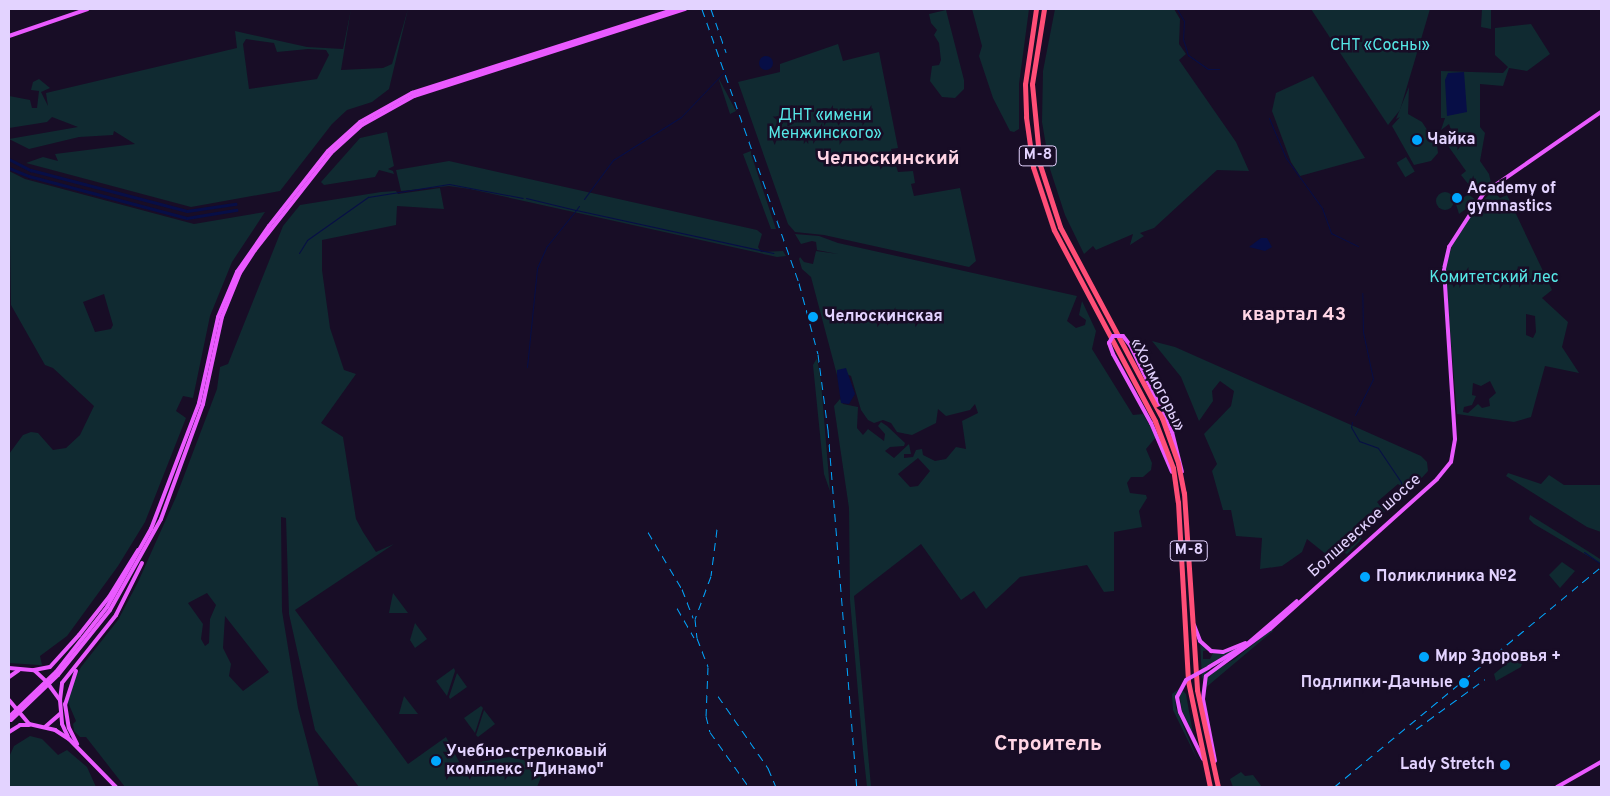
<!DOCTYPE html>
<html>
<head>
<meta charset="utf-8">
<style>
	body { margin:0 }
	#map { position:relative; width:1610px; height:796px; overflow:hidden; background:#180d26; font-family:Overpass,sans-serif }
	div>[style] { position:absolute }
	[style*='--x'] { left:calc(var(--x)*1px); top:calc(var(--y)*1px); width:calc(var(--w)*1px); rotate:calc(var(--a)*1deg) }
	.green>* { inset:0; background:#102a31; transform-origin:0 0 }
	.round { border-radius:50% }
	.water>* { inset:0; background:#070e46 }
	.stream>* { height:1px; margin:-0.5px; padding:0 0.5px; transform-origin:0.5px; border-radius:0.5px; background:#070e46 }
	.canal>* { height:2.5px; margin:-1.25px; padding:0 1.25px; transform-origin:1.25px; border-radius:1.25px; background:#070e46 }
	.major>* { height:4px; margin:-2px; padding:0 2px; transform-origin:2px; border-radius:2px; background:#ea5aff }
	.highway>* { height:5px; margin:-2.5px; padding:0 2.5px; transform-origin:2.5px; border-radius:2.5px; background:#ff4e77 }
	.rail>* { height:1px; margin-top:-0.5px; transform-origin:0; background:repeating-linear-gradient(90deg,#00a6fe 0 8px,transparent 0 14px) }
	.major-bridge>* { height:4px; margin:-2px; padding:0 2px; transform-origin:2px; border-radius:2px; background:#ea5aff }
	.dots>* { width:14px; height:14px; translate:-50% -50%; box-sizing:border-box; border:2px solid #180d26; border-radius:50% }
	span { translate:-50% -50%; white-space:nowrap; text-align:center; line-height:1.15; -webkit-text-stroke:5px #180d26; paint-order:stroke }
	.shield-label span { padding:1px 4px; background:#180d26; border:1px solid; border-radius:4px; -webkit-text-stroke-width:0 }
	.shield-label { font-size:15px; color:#e3d3ff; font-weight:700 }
	.park-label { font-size:16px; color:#56e7e7 }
	.poi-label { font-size:16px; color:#e3d3ff; font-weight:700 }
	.left { translate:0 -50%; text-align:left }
	.right { translate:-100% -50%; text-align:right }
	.street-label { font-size:16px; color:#e3d3ff }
	.quarter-label { font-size:19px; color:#ffd5e5; font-weight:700 }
	.district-label { font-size:21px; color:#ffd5e5; font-weight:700 }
	.frame { position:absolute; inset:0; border:10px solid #e3d3ff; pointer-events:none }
</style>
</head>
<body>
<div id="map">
	<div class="green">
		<div style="clip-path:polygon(evenodd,351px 9px,341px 70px,383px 68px,392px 64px,408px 9px,389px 89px,372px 102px,347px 110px,332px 124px,280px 191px,191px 207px,26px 163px,43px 157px,58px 161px,55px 154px,135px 144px,114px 131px,113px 135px,79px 137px,29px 149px,9px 139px,78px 127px,52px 117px,47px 122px,9px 128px,9px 96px,30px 100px,32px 108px,37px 108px,39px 91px,31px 90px,33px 82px,39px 79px,50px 88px,41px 92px,48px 106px,46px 93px,237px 48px,235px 31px,307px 47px,343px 49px,351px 9px,246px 39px,274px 43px,277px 52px,308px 49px,326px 50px,329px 55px,317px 79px,249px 89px,243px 44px,246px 39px)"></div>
		<div style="clip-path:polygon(972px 9px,1029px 9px,1019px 84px,1019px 129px,1014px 132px,1010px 131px,993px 98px,979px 56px,982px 46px)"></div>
		<div style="clip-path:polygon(1055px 9px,1174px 9px,1180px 19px,1179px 44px,1186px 54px,1179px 60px,1236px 142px,1249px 171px,1217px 170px,1154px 228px,1140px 233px,1144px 236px,1130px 245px,1133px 234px,1096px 250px,1093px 246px,1084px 254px,1065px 215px,1050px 169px,1042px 122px,1043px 71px)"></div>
		<div style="clip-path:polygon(1311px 9px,1430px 9px,1400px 110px,1388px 125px)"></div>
		<div style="clip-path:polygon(1482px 9px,1491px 9px,1491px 29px,1481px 27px)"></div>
		<div style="clip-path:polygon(946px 10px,964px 80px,964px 89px,955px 98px,942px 97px,930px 81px,932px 66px,939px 65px,941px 60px,939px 43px,934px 35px,937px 30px,931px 23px,929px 14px)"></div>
		<div style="clip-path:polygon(1531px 24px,1550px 54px,1527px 71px,1509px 68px,1503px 86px,1480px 84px,1480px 127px,1485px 133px,1480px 161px,1489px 174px,1491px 183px,1482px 190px,1478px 185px,1473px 190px,1461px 175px,1466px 171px,1446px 143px,1454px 138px,1449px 124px,1441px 130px,1445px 118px,1441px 118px,1441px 71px,1503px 73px,1508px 67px,1495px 55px,1495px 28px)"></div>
		<div style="clip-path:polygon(838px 44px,843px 61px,879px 52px,898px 148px,891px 149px,898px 172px,913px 171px,915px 183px,911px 184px,914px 196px,960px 188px,976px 261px,969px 267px,824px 235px,795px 232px,788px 224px,738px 82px,780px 72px,780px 64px)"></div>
		<div style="clip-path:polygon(1313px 76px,1365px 158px,1300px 176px,1291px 162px,1272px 111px,1276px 93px)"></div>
		<div style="clip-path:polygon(718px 77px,736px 111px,730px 114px)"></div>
		<div style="clip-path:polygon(1409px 87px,1408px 114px,1422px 122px,1437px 145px,1438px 153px,1431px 161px,1414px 165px,1392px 126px,1400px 117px,1396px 119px)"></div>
		<div style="clip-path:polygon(387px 132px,394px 166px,388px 169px,393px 171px,394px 174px,379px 170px,375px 177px,324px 185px,321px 182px,360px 138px)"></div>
		<div style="clip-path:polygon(751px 151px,751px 154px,776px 229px,771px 229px,743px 154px)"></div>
		<div style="left:1406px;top:157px;width:17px;height:11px;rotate:59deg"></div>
		<div style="clip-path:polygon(449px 161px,757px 230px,762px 234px,758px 247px,761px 252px,783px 251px,786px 256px,777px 257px,470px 189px,449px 186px,401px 191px,396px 170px)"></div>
		<div style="clip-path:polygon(evenodd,9px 171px,25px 179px,194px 224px,265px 212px,232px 262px,210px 316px,193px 398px,183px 396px,176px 411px,186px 418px,145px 522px,118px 566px,67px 636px,40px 656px,42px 665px,39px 665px,9px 663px,9px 454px,23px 435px,31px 432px,38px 433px,53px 450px,66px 448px,80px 435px,94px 406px,53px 368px,45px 365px,11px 305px,9px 171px,104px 294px,113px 325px,111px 329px,95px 332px,83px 302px,104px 294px)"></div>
		<div style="clip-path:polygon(evenodd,440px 188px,444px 209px,397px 206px,396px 225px,322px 240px,322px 270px,330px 328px,344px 370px,356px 374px,321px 423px,343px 437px,356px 519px,363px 532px,376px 552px,394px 544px,295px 610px,408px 764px,446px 737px,464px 771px,480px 762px,509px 757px,546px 765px,537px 787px,359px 787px,315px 730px,289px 614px,286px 518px,281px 517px,282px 611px,298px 708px,319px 787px,125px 787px,86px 737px,80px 737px,74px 731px,73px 724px,76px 721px,67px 700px,70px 687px,81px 667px,118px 620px,138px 582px,176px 497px,217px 389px,220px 367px,228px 364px,283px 226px,300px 205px,381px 192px,396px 191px,398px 194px,440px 188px,207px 593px,216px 605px,210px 619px,209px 643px,205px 646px,201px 639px,203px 624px,188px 603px,207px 593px,440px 188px,225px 616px,269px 672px,243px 691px,229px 676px,231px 664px,223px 648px,225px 616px)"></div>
		<div style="clip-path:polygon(evenodd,1493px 191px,1500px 198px,1507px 195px,1552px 290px,1542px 298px,1568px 322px,1562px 347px,1579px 373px,1545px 366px,1531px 417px,1514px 422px,1457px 414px,1445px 269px,1452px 246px,1475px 208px,1493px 191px,1526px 314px,1535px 316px,1536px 332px,1533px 338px,1526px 335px,1526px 314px,1493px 191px,1490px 381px,1496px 393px,1489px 399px,1490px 406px,1482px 408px,1478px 404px,1468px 413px,1463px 412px,1464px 407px,1472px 405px,1476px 396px,1472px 395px,1473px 383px,1481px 386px,1490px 381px)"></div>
		<div class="round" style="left:1436px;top:192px;width:18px;height:18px"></div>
		<div style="clip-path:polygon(1468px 194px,1477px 201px,1459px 214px,1456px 204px)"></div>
		<div style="clip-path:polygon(evenodd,795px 234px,819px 236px,838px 243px,1077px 296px,1067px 321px,1076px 328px,1085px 325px,1086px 320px,1079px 315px,1082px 301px,1096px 331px,1092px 349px,1133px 415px,1143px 414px,1156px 437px,1146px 449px,1152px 463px,1151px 470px,1143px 477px,1131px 477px,1127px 483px,1130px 493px,1146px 495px,1147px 498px,1139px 511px,1142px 527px,1114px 532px,1114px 591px,1104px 592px,1087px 565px,1020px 577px,986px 609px,974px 591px,961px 600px,921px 544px,854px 596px,871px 787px,867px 787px,863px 750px,850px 600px,849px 508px,834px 406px,840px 399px,843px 404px,858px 407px,857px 428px,863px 435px,868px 429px,884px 441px,885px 434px,878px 426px,881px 422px,887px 426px,905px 443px,904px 446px,890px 447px,885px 451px,894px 458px,909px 444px,911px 454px,904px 454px,904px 458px,913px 457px,916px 450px,922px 449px,923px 455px,935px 461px,946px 459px,956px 447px,966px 449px,962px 421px,978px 413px,975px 404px,970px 410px,946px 416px,938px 409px,936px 423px,912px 435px,897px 432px,891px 423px,883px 420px,874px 423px,868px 420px,861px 410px,851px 376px,838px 370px,837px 375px,811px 277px,802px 269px,799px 259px,800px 257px,804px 262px,813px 264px,816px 251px,838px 254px,817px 250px,816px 242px,812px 241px,801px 244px,795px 234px,918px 458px,930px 471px,918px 486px,910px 487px,898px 474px,918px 458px)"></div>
		<div style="clip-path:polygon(1152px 341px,1175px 347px,1421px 456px,1427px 462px,1428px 471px,1409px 492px,1398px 484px,1377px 502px,1385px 512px,1367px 526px,1360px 541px,1347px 554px,1340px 551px,1327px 555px,1307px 539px,1302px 552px,1282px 566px,1260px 569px,1262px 538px,1236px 536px,1231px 510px,1223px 510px,1212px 471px,1217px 464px,1204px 434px,1231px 406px,1234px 391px,1220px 381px,1212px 391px,1213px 401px,1199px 421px,1181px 377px)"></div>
		<div style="clip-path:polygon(817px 358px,821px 382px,830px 491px,824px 474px,813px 365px)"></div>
		<div style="clip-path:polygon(1508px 473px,1541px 484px,1549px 475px,1564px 485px,1601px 485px,1601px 532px,1587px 527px,1506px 476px)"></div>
		<div style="clip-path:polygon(1530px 515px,1594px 555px,1600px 559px,1600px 563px,1534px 524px,1529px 519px)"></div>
		<div style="clip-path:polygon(1562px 562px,1575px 571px,1560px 588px,1549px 575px)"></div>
		<div style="clip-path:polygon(393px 593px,408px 613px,389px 613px)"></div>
		<div style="clip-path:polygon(415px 623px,427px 639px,415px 648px,410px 640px)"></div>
		<div style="clip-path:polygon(1272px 629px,1273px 631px,1204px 689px,1207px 678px,1216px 670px,1235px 659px)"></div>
		<div style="clip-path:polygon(1200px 642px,1208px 650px,1203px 651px,1203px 659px,1210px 659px,1213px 653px,1238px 648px,1208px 665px,1209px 669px,1202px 679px)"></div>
		<div style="clip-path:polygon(1512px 659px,1522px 664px,1521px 667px,1496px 681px,1494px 674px)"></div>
		<div style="clip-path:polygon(454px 668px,455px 671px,447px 696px,436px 681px)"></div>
		<div style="clip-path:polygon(457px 673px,467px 687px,450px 699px,449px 697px)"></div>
		<div style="clip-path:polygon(1180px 688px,1186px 694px,1193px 734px,1182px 711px,1180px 698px,1175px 697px,1176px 708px,1198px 761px,1173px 710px,1172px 694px)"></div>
		<div style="clip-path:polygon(404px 696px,418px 714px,399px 714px)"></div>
		<div style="clip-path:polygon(481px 706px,483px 708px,475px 733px,464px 718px)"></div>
		<div style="clip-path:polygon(484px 710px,495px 724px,478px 737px,476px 735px)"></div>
		<div style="clip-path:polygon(30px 736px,42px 739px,58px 755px,67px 750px,87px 767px,96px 787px,9px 787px,9px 757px,14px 746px)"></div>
		<div style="clip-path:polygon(1241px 772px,1245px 776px,1253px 775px,1262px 787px,1233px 787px,1230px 779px)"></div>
	</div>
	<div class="water">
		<div class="round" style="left:759px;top:56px;width:14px;height:14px"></div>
		<div style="clip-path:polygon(1464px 72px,1467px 112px,1447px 116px,1445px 80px,1448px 73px)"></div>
		<div style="clip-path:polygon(1261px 238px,1267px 238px,1272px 247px,1265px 251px,1249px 247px)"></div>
		<div style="clip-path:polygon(846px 368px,855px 394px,849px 404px,841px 403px,837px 375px,837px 370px)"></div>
	</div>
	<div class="stream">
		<div style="--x:1177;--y:9;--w:14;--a:60"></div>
		<div style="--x:1184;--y:21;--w:18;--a:93"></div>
		<div style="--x:1183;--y:39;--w:17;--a:73"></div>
		<div style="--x:1188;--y:55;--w:24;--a:35"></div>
		<div style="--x:1208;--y:69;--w:11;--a:0"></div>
		<div style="--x:1269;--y:118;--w:43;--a:67"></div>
		<div style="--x:1286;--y:158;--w:62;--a:54.2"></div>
		<div style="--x:1322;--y:208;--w:27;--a:70"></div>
		<div style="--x:1331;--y:233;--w:30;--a:26"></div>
		<div style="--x:526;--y:198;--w:51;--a:13.5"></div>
		<div style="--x:576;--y:210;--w:5;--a:-53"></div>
		<div style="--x:584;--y:199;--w:49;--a:-53.4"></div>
		<div style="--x:613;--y:160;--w:80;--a:-32.3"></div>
		<div style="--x:681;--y:117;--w:64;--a:-46.3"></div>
		<div style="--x:299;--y:253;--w:15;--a:-58"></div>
		<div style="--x:307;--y:240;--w:75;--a:-35.2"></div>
		<div style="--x:368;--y:197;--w:82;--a:-9.1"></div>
		<div style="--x:449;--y:184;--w:75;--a:10.7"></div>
		<div style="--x:527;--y:367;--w:100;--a:-84.2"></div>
		<div style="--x:537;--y:268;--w:24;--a:-66"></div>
		<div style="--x:547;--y:246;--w:46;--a:-51.1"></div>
		<div style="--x:576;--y:210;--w:202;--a:12.3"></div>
		<div style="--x:1355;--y:415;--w:40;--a:-63.4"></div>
		<div style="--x:1373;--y:379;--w:48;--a:-102"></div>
		<div style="--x:1363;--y:332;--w:39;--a:-91"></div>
		<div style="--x:1352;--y:422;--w:5;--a:101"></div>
		<div style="--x:1351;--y:427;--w:16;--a:60"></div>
		<div style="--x:1359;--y:441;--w:20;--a:20"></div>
		<div style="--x:1378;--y:448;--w:41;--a:55.9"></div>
		<div style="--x:1401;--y:482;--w:18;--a:87"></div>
		<div style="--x:1584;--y:552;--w:19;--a:35"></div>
	</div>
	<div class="canal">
		<div style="--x:9;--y:159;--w:25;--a:27"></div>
		<div style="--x:31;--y:170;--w:161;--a:14.7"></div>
		<div style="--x:187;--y:211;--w:49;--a:-8.3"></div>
		<div style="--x:9;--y:168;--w:22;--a:22"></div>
		<div style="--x:29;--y:176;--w:163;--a:14.9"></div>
		<div style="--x:187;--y:218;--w:50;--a:-9.3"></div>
	</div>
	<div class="major">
		<div style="--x:9;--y:36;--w:83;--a:-18.9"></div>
		<div style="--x:1130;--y:345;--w:97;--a:64.2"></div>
		<div style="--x:1172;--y:432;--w:41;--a:76"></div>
		<div style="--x:1113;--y:354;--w:79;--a:61.2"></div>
		<div style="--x:1151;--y:423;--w:53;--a:66.8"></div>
		<div style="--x:1194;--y:625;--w:17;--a:69"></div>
		<div style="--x:1200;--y:641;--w:15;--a:42"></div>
		<div style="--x:1211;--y:651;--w:12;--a:5"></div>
		<div style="--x:1223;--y:652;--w:24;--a:-22"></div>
		<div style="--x:1209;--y:667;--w:43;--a:-30.7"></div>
		<div style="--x:1246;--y:645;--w:67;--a:-40.8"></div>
		<div style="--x:9;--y:668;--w:25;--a:5"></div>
		<div style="--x:34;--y:670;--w:16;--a:43"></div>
		<div style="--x:46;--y:681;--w:24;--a:54"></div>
		<div style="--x:60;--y:700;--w:24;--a:85"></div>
		<div style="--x:62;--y:724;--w:14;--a:65"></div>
		<div style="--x:34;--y:670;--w:16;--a:-11"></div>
		<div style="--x:50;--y:667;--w:43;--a:-47.8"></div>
		<div style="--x:79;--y:635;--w:48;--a:-51.7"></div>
		<div style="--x:109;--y:597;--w:55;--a:-58.3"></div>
		<div style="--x:76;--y:671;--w:35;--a:108"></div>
		<div style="--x:65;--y:704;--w:24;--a:81"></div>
		<div style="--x:69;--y:728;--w:18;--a:63"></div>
		<div style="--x:56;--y:672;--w:83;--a:-51.9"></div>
		<div style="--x:107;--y:607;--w:90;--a:-60.6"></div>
		<div style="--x:151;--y:529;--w:135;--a:-69.1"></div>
		<div style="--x:199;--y:403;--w:88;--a:-77.5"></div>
		<div style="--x:218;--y:317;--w:49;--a:-67.1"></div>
		<div style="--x:237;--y:272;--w:56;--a:-55.2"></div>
		<div style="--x:269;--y:226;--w:95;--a:-51.8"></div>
		<div style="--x:328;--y:151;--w:43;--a:-42.2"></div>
		<div style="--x:360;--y:122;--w:60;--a:-29.1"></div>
		<div style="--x:412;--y:93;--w:276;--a:-17.7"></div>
		<div style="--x:58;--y:675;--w:83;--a:-51.3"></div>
		<div style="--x:110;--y:610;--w:104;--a:-60.7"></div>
		<div style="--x:161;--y:519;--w:122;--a:-69.9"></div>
		<div style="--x:203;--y:404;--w:89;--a:-77.7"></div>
		<div style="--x:222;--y:317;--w:48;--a:-67.8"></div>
		<div style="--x:240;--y:273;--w:27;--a:-57"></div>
		<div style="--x:255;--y:250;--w:123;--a:-51.9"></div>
		<div style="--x:331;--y:153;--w:42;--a:-42.1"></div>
		<div style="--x:362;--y:125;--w:60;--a:-29.1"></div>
		<div style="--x:414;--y:96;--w:285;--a:-17.8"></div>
		<div style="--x:9;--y:677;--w:12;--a:-35"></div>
		<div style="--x:1177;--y:697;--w:15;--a:79"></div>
		<div style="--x:1180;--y:712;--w:52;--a:63.9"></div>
		<div style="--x:9;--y:700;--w:31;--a:50"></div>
		<div style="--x:29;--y:724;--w:27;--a:13"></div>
		<div style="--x:55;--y:730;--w:17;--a:33"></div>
		<div style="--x:69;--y:739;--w:67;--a:45.6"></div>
		<div style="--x:60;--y:700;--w:17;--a:-83"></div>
		<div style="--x:62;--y:683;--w:87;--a:-51.5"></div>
		<div style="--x:116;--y:615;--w:58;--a:-63.4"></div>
		<div style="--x:45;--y:727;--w:20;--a:-41"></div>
		<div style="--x:9;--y:732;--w:13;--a:-32"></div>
		<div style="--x:20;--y:725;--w:9;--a:0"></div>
		<div style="--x:1215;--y:761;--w:63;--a:-101"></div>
		<div style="--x:1203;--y:699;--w:23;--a:-83"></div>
		<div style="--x:1206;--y:676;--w:79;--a:-36.3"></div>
		<div style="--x:1270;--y:629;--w:224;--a:-41.9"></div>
		<div style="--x:1437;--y:479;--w:22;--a:-51"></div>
		<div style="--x:1451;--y:462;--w:23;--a:-80"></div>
		<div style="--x:1455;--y:439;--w:170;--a:-93.7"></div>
		<div style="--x:1444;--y:269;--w:23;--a:-77"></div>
		<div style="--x:1449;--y:247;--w:64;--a:-57.1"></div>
		<div style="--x:1484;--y:193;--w:142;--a:-34.7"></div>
		<div style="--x:1557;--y:787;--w:51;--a:-29.6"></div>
	</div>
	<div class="highway">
		<div style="--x:1036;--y:9;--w:76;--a:98.3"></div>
		<div style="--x:1025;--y:84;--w:33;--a:88"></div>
		<div style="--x:1026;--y:117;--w:50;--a:82"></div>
		<div style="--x:1033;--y:167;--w:66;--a:71.6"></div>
		<div style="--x:1054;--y:230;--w:216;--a:62.1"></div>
		<div style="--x:1155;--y:421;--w:50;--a:69"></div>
		<div style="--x:1173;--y:468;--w:34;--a:82"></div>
		<div style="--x:1178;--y:502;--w:179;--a:86.8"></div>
		<div style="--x:1188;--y:681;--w:108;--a:78.3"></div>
		<div style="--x:1044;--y:9;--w:76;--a:99.1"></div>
		<div style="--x:1032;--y:84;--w:81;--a:84.4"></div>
		<div style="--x:1040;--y:165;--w:65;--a:72.1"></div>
		<div style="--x:1060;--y:227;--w:217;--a:61.9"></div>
		<div style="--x:1162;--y:418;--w:48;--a:70.4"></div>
		<div style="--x:1178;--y:463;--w:31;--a:79"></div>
		<div style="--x:1184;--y:493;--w:197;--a:86.2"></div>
		<div style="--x:1197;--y:690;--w:99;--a:77.8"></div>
	</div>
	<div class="rail">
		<div style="--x:702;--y:9;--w:291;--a:70.5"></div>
		<div style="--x:799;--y:283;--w:73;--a:75"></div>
		<div style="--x:818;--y:354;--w:77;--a:82.5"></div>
		<div style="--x:828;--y:430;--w:358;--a:85.4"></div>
		<div style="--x:711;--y:9;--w:46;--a:70.8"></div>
		<div style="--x:717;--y:529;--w:47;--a:97.3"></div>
		<div style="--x:711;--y:576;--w:46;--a:110.4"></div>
		<div style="--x:695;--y:619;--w:19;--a:84"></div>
		<div style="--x:697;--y:638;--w:31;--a:69"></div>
		<div style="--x:708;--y:667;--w:49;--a:92.3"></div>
		<div style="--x:706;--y:716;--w:16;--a:76"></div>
		<div style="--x:710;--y:732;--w:67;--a:54.7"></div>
		<div style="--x:648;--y:532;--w:66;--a:59.2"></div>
		<div style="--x:682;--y:589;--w:31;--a:69"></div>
		<div style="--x:677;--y:608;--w:34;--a:60"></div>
		<div style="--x:718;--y:696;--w:88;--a:55.2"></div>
		<div style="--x:768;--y:768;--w:21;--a:67"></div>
		<div style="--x:1416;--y:729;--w:85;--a:-35.9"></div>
		<div style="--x:1334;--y:787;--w:346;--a:-39.5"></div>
	</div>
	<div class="major-bridge">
		<div style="--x:1113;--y:354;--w:12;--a:-110"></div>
		<div style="--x:1109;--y:343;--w:8;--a:-60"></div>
		<div style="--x:1113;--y:336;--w:10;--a:0"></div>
		<div style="--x:1123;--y:336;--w:11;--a:52"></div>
		<div style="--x:1177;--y:697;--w:19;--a:-62"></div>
		<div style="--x:1186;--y:680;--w:26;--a:-29"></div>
		<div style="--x:9;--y:717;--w:65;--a:-43.8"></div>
		<div style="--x:11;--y:720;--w:65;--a:-43.8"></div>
	</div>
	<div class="dots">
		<div style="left:1417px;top:140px;background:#00a6fe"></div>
		<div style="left:1457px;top:198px;background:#00a6fe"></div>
		<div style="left:813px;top:317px;background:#00a6fe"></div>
		<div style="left:1365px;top:577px;background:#00a6fe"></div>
		<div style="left:1424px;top:657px;background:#00a6fe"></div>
		<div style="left:1464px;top:683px;background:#00a6fe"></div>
		<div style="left:436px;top:761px;background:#00a6fe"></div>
		<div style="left:1505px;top:765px;background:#00a6fe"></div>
	</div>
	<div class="shield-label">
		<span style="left:1038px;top:156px">М-8</span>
		<span style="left:1189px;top:551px">М-8</span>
	</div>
	<div class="park-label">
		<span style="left:1380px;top:46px">СНТ «Сосны»</span>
		<span style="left:825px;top:125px">ДНТ «имени<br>Менжинского»</span>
		<span style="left:1494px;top:278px">Комитетский лес</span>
	</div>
	<div class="poi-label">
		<span class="left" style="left:1427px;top:140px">Чайка</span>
		<span class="left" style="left:1467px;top:198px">Academy of<br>gymnastics</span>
		<span class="left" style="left:824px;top:317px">Челюскинская</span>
		<span class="left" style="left:1376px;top:577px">Поликлиника №2</span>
		<span class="left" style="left:1435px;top:657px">Мир Здоровья +</span>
		<span class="right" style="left:1453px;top:683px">Подлипки-Дачные</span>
		<span class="left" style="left:446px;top:761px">Учебно-стрелковый<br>комплекс "Динамо"</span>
		<span class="right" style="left:1495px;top:765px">Lady Stretch</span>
	</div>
	<div class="street-label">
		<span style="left:1157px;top:385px;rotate:63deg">«Холмогоры»</span>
		<span style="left:1365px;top:526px;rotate:-42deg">Болшевское шоссе</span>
	</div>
	<div class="quarter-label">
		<span style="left:888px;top:160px">Челюскинский</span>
		<span style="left:1294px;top:316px">квартал 43</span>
	</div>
	<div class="district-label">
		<span style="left:1048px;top:745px">Строитель</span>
	</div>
	<div class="frame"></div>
</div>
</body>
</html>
